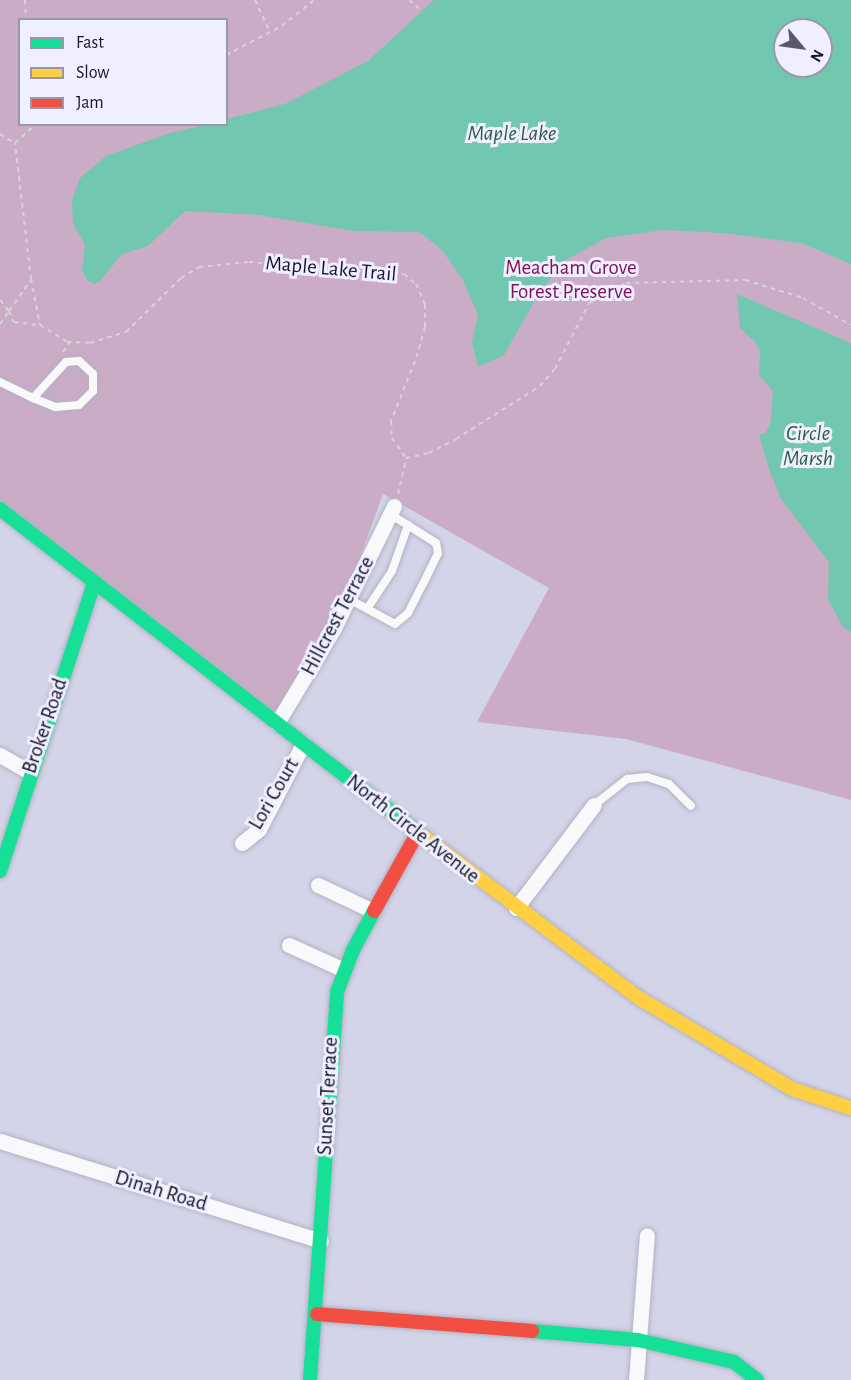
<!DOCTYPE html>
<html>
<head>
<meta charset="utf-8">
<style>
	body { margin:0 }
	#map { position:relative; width:851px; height:1380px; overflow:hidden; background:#d4d4e9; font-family:"Alegreya Sans",sans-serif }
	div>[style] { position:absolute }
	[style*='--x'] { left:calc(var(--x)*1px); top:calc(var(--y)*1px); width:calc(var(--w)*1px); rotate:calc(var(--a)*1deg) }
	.green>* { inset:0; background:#cbacc6 }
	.water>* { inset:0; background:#71c7af }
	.path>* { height:2px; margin-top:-1px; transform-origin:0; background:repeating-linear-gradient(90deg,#d5d5db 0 4.5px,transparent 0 9px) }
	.roads { filter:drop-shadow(0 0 2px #b2b2c3) drop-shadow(0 0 2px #b2b2c3) }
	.lane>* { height:8px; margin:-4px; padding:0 4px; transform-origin:4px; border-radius:4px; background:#f9f9fc }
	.street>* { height:15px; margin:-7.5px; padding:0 7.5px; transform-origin:7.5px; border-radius:7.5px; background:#f9f9fc }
	.fast>* { height:14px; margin:-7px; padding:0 7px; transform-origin:7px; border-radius:7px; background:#16e098 }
	.slow>* { height:14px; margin:-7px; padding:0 7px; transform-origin:7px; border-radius:7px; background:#ffcf43 }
	.jam>* { height:14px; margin:-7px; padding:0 7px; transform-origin:7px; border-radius:7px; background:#f24e42 }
	span { translate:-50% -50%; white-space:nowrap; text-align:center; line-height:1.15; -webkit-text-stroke:6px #efefff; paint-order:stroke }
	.park-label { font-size:21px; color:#7e115a }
	.street-label { font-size:21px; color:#161624 }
	.water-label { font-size:22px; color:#2c5d4a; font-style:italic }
	.legend { position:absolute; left:18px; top:18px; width:210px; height:108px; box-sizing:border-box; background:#efefff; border:2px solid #9898a7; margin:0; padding:8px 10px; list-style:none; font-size:18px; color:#161624 }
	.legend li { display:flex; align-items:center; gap:12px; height:30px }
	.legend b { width:30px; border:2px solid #9898a7 }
	.north { position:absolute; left:773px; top:18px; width:60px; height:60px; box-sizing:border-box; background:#efefff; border:2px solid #9898a7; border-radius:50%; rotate:119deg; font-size:16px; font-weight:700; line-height:24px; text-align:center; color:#161624 }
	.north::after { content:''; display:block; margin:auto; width:21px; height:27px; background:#585869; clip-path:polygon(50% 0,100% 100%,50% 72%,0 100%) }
</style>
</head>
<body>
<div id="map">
	<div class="green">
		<div style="clip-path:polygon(evenodd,0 0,851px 0,851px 800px,626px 739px,477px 722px,549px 588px,383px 494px,334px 628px,277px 723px,0 508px,0 0,20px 20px,226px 20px,226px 124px,20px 124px,20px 20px,0 0,785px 30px,821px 30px,821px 66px,785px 66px,785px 30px)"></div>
	</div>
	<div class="water">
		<div style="clip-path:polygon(evenodd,434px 0,851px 0,851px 264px,801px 243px,723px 233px,663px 230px,606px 238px,566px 260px,539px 293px,504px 355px,478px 367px,472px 342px,478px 315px,463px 280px,442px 250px,419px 232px,354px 231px,259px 215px,185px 211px,148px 246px,122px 254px,100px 281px,95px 284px,88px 281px,82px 271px,85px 244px,73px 224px,72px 200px,80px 178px,106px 156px,167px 134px,205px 125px,226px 124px,227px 119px,285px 104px,368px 61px,434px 0,785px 30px,821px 30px,821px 66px,785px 66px,785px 30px)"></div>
		<div style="clip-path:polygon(737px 294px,851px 343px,851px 632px,843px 627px,828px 599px,829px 562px,781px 499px,770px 472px,759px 435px,766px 433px,771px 421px,773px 391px,759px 375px,760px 351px,756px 343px,740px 328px)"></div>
	</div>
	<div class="path">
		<div style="--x:25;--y:0;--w:20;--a:87"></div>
		<div style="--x:255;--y:0;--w:35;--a:65"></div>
		<div style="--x:409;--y:0;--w:17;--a:40"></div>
		<div style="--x:226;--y:55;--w:63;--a:-27.4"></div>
		<div style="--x:282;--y:26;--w:41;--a:-39.1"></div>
		<div style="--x:0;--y:134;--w:17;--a:31"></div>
		<div style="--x:31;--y:279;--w:47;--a:78.9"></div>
		<div style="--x:40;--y:325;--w:32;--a:32"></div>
		<div style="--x:67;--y:342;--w:23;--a:2"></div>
		<div style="--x:90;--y:343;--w:38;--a:-17"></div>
		<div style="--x:126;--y:332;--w:77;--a:-44.5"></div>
		<div style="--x:181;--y:278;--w:21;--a:-31"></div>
		<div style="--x:199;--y:267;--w:50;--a:-5.7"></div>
		<div style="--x:249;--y:262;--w:155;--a:4.4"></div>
		<div style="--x:404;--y:274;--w:16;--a:40"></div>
		<div style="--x:416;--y:284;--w:22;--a:66"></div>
		<div style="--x:425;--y:304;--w:23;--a:90"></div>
		<div style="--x:425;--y:327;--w:35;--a:106"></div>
		<div style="--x:415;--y:361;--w:65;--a:111.8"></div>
		<div style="--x:391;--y:421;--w:17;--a:87"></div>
		<div style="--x:392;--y:438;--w:24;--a:55"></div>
		<div style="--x:0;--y:300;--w:14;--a:51"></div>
		<div style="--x:9;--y:311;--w:39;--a:-55"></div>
		<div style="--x:31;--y:279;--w:137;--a:-96.7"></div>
		<div style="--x:15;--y:143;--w:28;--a:-42"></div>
		<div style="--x:9;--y:311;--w:12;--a:66"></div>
		<div style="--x:14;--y:322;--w:26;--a:7"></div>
		<div style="--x:0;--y:324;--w:16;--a:-55"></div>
		<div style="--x:63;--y:352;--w:12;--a:-55"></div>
		<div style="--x:406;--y:458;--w:24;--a:-12"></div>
		<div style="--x:429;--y:453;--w:30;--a:-27"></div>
		<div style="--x:456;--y:439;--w:99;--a:-32.2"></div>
		<div style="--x:540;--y:386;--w:23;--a:-49"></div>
		<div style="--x:555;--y:369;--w:74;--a:-62.7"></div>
		<div style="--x:589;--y:303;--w:42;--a:-28.4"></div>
		<div style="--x:626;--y:283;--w:119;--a:-1.4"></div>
		<div style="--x:745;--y:280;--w:61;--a:17.2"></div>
		<div style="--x:803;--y:298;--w:55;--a:29.4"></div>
		<div style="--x:398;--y:494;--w:37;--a:-77"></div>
	</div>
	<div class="roads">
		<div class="lane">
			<div style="--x:0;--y:382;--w:37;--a:26"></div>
			<div style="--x:33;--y:398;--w:24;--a:22"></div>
			<div style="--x:55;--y:407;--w:24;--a:-5"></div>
			<div style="--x:79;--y:405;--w:20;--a:-45"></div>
			<div style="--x:93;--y:391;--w:17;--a:-90"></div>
			<div style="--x:93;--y:374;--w:19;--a:-137"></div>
			<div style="--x:79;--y:361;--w:13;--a:176"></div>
			<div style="--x:66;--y:362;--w:49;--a:132.5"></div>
			<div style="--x:349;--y:599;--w:52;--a:28.5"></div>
			<div style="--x:395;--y:624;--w:17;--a:-40"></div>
			<div style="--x:408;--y:613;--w:33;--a:-63"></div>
			<div style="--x:423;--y:584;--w:34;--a:-64"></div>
			<div style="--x:438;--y:553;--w:10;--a:-101"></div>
			<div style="--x:436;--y:543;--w:54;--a:-147.8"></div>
			<div style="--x:367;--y:609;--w:45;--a:-56.7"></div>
			<div style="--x:392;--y:571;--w:49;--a:-70.8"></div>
			<div style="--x:594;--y:805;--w:42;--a:-38.2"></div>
			<div style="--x:627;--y:779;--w:20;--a:-6"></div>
			<div style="--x:647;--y:777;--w:23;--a:18"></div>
			<div style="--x:669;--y:784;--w:31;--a:45"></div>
		</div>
		<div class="street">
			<div style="--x:277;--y:723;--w:111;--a:-59"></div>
			<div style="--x:334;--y:628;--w:136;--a:-63.8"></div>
			<div style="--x:0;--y:755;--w:34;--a:30"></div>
			<div style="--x:242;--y:843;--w:22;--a:-39"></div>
			<div style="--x:259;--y:829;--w:96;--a:-62.6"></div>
			<div style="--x:318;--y:885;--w:61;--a:25.3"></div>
			<div style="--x:516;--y:908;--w:129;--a:-52.9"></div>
			<div style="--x:289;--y:945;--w:60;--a:24.4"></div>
			<div style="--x:0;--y:1141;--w:336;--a:17.3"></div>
			<div style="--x:636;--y:1380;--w:145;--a:-85.7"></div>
		</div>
		<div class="fast">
			<div style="--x:0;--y:509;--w:535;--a:37.71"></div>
			<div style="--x:0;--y:871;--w:303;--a:-71.9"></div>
			<div style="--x:532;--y:1331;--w:106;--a:4.9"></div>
			<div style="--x:638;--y:1340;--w:98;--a:12.9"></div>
			<div style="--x:734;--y:1362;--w:29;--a:38"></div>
			<div style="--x:310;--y:1380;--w:389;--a:-86"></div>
			<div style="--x:337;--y:992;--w:45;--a:-69.1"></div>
			<div style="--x:353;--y:950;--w:44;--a:-61.7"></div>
		</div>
		<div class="slow">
			<div style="--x:423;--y:836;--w:270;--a:36.9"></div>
			<div style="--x:639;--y:998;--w:178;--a:30.7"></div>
			<div style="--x:792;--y:1089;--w:62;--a:17.9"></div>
		</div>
		<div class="jam">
			<div style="--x:374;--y:911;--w:90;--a:-60.9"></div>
			<div style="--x:317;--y:1314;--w:216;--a:4.5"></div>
		</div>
	</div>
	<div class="park-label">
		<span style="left:571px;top:280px">Meacham Grove<br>Forest Preserve</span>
	</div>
	<div class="street-label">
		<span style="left:331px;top:269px;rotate:5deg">Maple Lake Trail</span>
		<span style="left:338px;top:616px;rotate:-62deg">Hillcrest Terrace</span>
		<span style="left:45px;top:726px;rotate:-71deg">Broker Road</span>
		<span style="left:274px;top:794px;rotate:-60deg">Lori Court</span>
		<span style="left:413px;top:829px;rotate:38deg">North Circle Avenue</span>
		<span style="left:328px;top:1096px;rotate:-87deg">Sunset Terrace</span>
		<span style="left:161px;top:1191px;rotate:17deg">Dinah Road</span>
	</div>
	<div class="water-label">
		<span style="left:512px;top:134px">Maple Lake</span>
		<span style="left:808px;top:446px">Circle<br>Marsh</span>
	</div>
	<ul class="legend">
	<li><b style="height:8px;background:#16e098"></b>Fast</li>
	<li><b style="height:8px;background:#ffcf43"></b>Slow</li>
	<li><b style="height:8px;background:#f24e42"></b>Jam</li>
	</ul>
	<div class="north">N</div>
</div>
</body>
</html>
